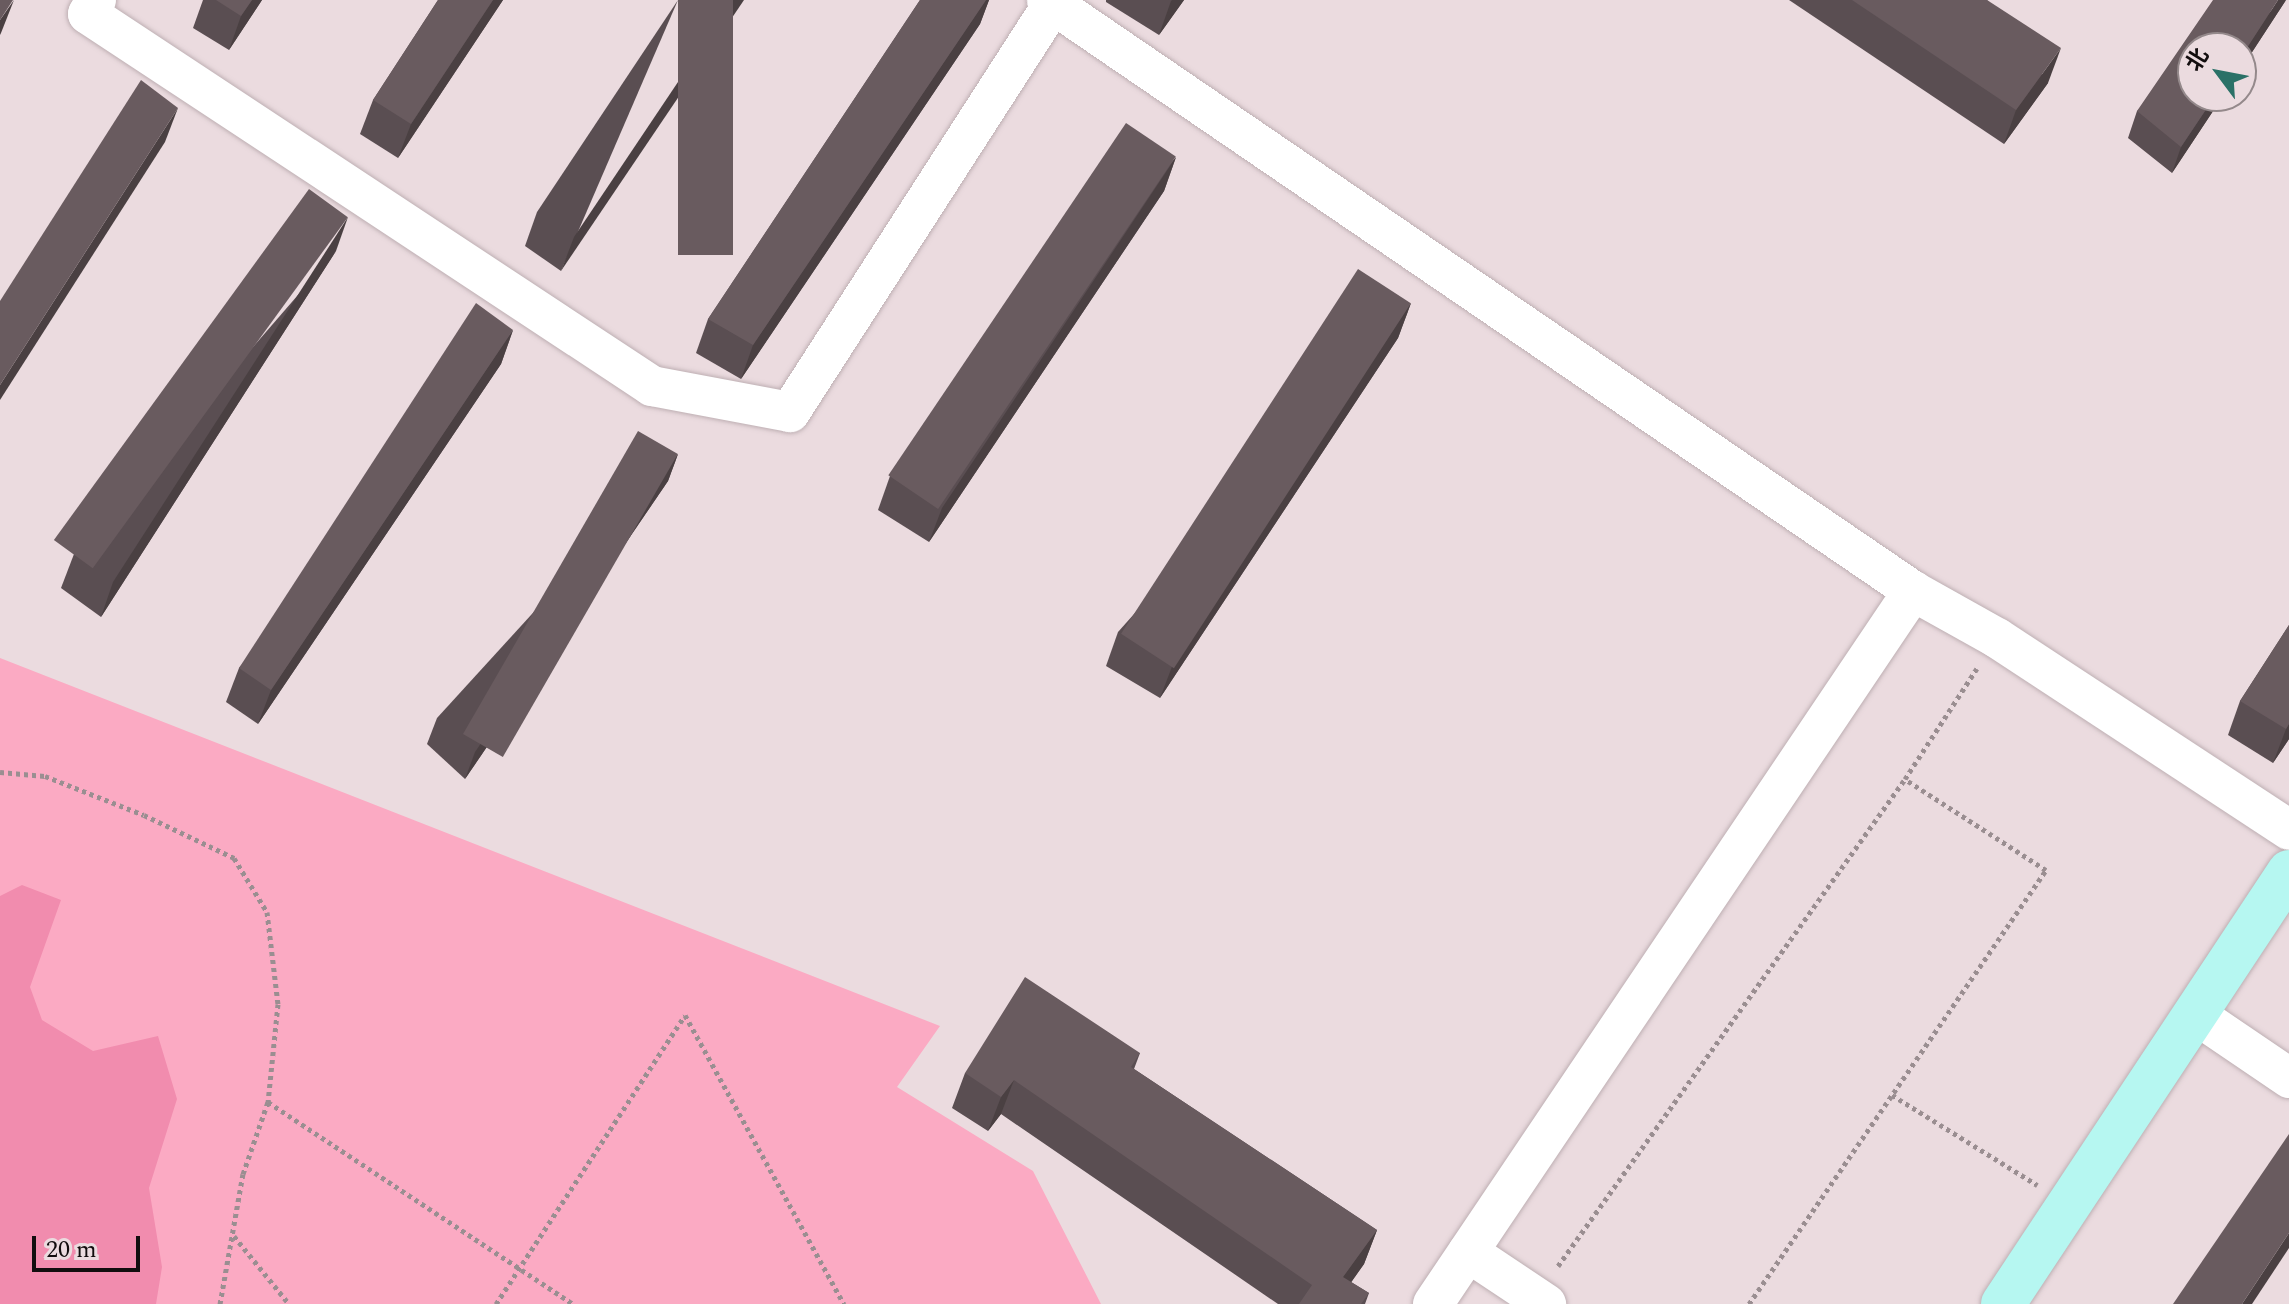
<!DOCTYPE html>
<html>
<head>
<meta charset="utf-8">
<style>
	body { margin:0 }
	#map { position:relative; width:2289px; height:1304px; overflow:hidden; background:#ebdbdf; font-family:Spectral,"Noto Sans SC",serif }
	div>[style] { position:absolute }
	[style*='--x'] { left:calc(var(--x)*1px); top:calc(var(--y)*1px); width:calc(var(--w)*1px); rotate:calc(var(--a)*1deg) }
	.green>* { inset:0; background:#fbaac3 }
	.water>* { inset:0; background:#f18cae }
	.path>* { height:5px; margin-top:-2.5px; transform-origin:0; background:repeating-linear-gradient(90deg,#9a8e91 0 4px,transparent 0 8px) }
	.roads { filter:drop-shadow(0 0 2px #beafb3) drop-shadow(0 0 2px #beafb3) }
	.street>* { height:40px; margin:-20px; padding:0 20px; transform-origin:20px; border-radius:20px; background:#fff }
	.secondary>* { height:44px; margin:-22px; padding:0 22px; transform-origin:22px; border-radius:22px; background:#b6f7f1 }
	.wall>* { inset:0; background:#5a4e52 }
	.shaded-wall>* { inset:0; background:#4a4042 }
	.building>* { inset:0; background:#695b5f; transform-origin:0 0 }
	span { translate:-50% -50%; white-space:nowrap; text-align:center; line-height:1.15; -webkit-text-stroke:8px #ebdbdf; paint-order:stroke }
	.north { position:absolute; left:2177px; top:32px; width:80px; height:80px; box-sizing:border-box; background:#ebdbdf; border:2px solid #94898b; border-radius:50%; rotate:302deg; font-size:22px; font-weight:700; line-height:32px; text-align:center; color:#120d0e }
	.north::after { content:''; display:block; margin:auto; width:28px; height:36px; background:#2a7167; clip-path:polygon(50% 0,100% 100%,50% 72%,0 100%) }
	.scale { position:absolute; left:32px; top:1236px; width:108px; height:36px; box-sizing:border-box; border:4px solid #120d0e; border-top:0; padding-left:10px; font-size:24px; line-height:28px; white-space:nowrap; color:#120d0e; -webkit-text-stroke:6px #ebdbdf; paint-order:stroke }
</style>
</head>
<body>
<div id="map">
	<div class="green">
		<div style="clip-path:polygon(0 658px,940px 1026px,897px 1087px,1033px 1171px,1101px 1304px,0 1304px)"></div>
	</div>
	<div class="water">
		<div style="clip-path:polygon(22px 885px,61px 900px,30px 987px,42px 1020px,93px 1051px,158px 1036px,177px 1099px,149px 1188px,162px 1267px,156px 1304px,0 1304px,0 896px)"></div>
	</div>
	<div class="path">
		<div style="--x:0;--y:772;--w:45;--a:5.1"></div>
		<div style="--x:45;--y:776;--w:106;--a:21.5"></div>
		<div style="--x:144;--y:815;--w:100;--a:25.5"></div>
		<div style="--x:234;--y:858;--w:63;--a:58.6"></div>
		<div style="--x:267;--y:912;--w:93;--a:83.2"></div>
		<div style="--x:278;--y:1004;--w:99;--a:95.8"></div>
		<div style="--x:268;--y:1102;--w:366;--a:33.5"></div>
		<div style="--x:1892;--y:1095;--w:171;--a:31.8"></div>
		<div style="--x:234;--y:1236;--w:87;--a:51"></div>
		<div style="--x:1558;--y:1266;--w:598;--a:-54.53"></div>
		<div style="--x:220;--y:1304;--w:132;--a:-80"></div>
		<div style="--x:243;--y:1174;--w:76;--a:-70.9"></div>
		<div style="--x:496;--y:1304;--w:345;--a:-56.8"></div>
		<div style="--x:685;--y:1015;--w:330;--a:61.2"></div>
		<div style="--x:1749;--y:1304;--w:526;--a:-55.61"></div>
		<div style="--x:2046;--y:870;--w:168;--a:-147.2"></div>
		<div style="--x:1905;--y:779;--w:132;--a:-57"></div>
	</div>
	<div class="roads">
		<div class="street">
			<div style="--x:96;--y:0;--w:16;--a:120"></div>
			<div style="--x:88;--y:14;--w:676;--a:33.41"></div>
			<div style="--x:652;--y:386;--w:140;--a:10.7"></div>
			<div style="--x:790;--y:412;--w:490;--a:-57.2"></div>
			<div style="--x:1047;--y:0;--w:1048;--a:34.31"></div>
			<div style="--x:1913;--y:591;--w:96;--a:29.2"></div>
			<div style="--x:1997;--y:638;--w:349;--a:33.3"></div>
			<div style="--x:2195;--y:1014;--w:114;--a:34.2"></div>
			<div style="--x:1468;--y:1252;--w:94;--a:33.7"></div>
			<div style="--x:1433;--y:1304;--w:860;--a:-56.05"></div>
		</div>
		<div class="secondary">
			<div style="--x:2003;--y:1304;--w:518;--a:-56.49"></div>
		</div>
	</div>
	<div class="wall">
		<div style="clip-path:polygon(203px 0,262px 0,229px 50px,193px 28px)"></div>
		<div style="clip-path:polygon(438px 0,503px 0,398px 158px,360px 134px,373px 100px)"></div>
		<div style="clip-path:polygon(678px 0,561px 271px,525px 246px,537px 212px)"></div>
		<div style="clip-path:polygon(920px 0,989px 0,980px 24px,741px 379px,696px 353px,708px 319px)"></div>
		<div style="clip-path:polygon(1106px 0,1184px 0,1159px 35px,1106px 2px)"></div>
		<div style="clip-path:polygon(1789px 0,1987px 0,2048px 83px,2004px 144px)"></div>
		<div style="clip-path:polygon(2286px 0,2241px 69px,2241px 48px,2223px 96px,2172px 173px,2128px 138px,2137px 111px)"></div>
		<div style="clip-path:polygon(1176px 157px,1164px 191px,929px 542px,878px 510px,890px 476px)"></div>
		<div style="clip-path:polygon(336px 251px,101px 617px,61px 588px,74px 554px)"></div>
		<div style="clip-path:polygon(1411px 303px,1398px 338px,1160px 698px,1106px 666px,1118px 632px)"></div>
		<div style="clip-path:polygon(513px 330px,501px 364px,258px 724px,226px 702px,239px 668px)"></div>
		<div style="clip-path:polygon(678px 454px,668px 481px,465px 779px,427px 744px,437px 718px)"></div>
		<div style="clip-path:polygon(2289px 625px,2289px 739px,2273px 763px,2228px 735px,2240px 701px)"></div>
		<div style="clip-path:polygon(1140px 1053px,1134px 1069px,1377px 1230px,1364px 1264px,1351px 1282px,1369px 1293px,1365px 1304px,1278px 1304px,1001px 1114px,988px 1131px,952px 1108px,965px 1073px)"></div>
	</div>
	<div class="shaded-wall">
		<div style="clip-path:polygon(14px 0,1px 33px,0 35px,0 20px)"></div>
		<div style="clip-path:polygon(252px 0,262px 0,229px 50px,241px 16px)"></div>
		<div style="clip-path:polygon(493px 0,503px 0,398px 158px,411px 124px)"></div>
		<div style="clip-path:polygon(733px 0,744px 0,561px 271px,574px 237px)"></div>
		<div style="clip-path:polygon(986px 0,989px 0,980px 24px,741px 379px,753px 345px)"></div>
		<div style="clip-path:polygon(1172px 0,1184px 0,1159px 35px,1171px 1px)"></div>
		<div style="clip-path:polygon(2278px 0,2286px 0,2241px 69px,2241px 57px)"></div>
		<div style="clip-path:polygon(2061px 48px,2048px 83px,2004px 144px,2016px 110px)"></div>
		<div style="clip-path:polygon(2215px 96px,2223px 96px,2172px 173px,2181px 147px)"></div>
		<div style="clip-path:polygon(178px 108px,165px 142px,0 400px,0 385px)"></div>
		<div style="clip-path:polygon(1176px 157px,1164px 191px,929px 542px,942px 508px)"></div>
		<div style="clip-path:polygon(348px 217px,336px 251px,101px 617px,113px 582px)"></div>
		<div style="clip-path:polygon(1411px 303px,1398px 338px,1160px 698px,1173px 664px)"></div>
		<div style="clip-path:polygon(513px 330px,501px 364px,258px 724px,271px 690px)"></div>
		<div style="clip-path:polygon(678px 454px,668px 481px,465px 779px,475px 752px)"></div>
		<div style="clip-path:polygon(2289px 724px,2289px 739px,2273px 763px,2286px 729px)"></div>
		<div style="clip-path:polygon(1014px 1080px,1001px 1114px,988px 1131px,1001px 1097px)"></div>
		<div style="clip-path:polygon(1377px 1230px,1364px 1264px,1336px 1304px,1343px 1277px)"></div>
		<div style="clip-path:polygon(2289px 1233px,2289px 1248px,2252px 1304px,2242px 1304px)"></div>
	</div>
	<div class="building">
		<div style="clip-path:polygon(0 0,13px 0,0 20px)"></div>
		<div style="clip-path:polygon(216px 0,252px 0,241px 16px)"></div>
		<div style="clip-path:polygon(438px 0,493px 0,411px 124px,373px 100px)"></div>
		<div style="left:678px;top:0;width:55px;height:255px"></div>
		<div style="clip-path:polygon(920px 0,986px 0,753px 345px,708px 319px)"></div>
		<div style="clip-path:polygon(1852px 0,1987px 0,2061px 48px,2016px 110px)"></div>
		<div style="clip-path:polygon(2213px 0,2278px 0,2241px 57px,2241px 48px,2193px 48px,2193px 96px,2215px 96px,2181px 147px,2137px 111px)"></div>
		<div style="clip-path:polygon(141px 80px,178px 108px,0 385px,0 301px)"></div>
		<div style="left:1126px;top:123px;width:60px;height:425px;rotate:34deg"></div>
		<div style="left:309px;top:189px;width:48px;height:434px;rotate:36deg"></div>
		<div style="left:1358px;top:269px;width:63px;height:435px;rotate:33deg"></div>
		<div style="clip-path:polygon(476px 303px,513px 330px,271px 690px,239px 668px)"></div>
		<div style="left:638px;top:431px;width:46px;height:350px;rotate:30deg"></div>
		<div style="clip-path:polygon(2289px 625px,2289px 724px,2286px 729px,2240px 701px)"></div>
		<div style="clip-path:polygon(1025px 977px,1140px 1053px,1131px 1067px,1377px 1230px,1343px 1277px,1369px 1293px,1361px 1304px,1299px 1304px,1312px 1285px,1014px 1080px,1001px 1097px,965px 1073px)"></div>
		<div style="clip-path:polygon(2289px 1134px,2289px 1233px,2242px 1304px,2173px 1304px)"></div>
	</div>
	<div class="north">北</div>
	<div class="scale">20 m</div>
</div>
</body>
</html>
